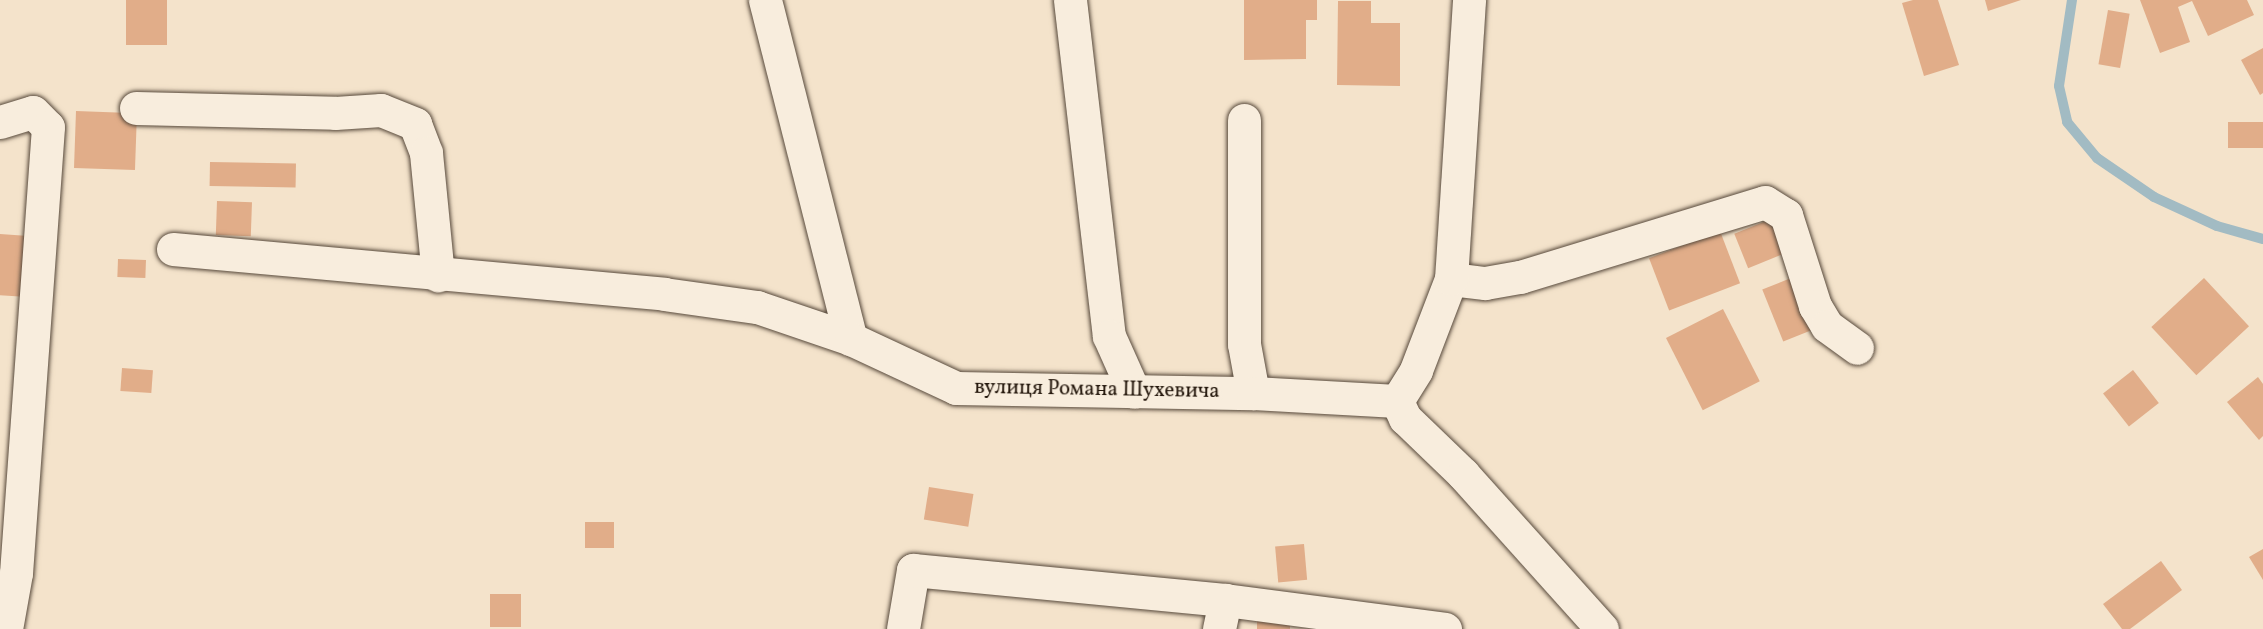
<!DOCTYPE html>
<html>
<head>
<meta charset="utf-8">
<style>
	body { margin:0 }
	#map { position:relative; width:2263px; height:629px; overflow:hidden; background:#f4e3cb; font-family:Vollkorn,serif }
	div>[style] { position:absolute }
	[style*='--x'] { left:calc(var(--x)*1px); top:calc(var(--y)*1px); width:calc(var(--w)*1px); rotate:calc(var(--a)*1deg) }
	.stream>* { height:10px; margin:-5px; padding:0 5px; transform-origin:5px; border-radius:5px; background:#a2bbc3 }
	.building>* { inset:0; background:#e1ad89; transform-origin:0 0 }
	.roads { filter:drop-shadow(0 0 2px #57493b) drop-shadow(0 0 2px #57493b) }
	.minor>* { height:33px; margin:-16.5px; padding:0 16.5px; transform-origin:16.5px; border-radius:16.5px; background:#f8eddd }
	span { translate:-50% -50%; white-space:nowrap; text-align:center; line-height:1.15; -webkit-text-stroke:6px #f8eddd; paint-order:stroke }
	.street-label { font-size:21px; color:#23160b }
</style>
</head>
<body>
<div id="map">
	<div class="stream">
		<div style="--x:2072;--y:0;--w:87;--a:98.6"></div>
		<div style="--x:2059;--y:86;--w:37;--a:77"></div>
		<div style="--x:2067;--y:122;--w:47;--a:50.2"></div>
		<div style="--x:2097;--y:158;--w:69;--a:34.4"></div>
		<div style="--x:2154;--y:197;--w:69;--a:24.7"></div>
		<div style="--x:2217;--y:226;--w:48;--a:15.8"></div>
	</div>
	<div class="building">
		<div style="left:126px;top:0;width:41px;height:45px"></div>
		<div style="clip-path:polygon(1244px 0,1317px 0,1317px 20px,1306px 20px,1306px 59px,1244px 60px)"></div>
		<div style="clip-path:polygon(1913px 0,1938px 0,1959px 65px,1924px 76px,1902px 3px)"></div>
		<div style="clip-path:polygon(1985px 0,2021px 0,1988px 11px)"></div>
		<div style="clip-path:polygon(2140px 0,2247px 0,2254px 15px,2208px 36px,2192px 1px,2178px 7px,2190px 42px,2160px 53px)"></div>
		<div style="clip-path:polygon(1338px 1px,1371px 1px,1371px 23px,1400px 23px,1400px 86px,1337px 85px)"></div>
		<div style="left:2108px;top:10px;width:22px;height:55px;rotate:10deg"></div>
		<div style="clip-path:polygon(2263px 48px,2263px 93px,2260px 95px,2241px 60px)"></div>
		<div style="left:76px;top:111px;width:61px;height:57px;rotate:2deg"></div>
		<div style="left:2263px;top:122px;width:26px;height:35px;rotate:90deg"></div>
		<div style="left:210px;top:162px;width:86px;height:24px;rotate:1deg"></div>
		<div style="left:217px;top:201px;width:35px;height:34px;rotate:2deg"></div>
		<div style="left:1776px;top:217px;width:37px;height:45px;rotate:68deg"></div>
		<div style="left:1720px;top:231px;width:56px;height:76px;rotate:69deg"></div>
		<div style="left:0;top:234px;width:32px;height:61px;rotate:4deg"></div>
		<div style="left:118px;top:259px;width:28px;height:18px;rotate:2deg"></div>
		<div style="left:1791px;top:278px;width:56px;height:31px;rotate:68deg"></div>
		<div style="left:2204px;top:278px;width:66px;height:72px;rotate:47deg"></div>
		<div style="left:1723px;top:309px;width:81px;height:64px;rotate:63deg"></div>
		<div style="left:122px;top:368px;width:31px;height:23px;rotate:4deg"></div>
		<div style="left:2133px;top:370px;width:42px;height:38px;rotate:52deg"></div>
		<div style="clip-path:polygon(2258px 377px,2263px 384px,2263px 436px,2259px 440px,2227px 402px)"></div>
		<div style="left:929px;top:487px;width:45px;height:33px;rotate:9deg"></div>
		<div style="left:585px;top:522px;width:29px;height:26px"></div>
		<div style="left:1304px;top:544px;width:36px;height:29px;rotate:85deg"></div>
		<div style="clip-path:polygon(2263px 549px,2263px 580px,2249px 557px)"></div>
		<div style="clip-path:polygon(2161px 561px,2182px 590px,2130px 629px,2122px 629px,2103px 604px)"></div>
		<div style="left:490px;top:594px;width:31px;height:33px"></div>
		<div style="left:1257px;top:620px;width:33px;height:9px"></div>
	</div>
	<div class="roads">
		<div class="minor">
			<div style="--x:765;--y:0;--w:350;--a:75.8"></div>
			<div style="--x:1070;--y:0;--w:338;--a:83.4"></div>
			<div style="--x:1109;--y:336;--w:61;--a:65.9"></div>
			<div style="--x:136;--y:108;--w:199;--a:1.4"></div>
			<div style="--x:335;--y:113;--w:46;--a:-3.7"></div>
			<div style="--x:381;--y:110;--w:37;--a:22"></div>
			<div style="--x:415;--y:124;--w:31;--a:69"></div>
			<div style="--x:426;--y:153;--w:123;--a:84.4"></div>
			<div style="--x:1244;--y:120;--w:224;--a:90"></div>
			<div style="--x:1244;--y:344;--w:50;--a:79.6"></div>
			<div style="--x:0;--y:122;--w:34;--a:-17"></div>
			<div style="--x:33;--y:112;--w:21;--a:45"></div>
			<div style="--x:48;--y:127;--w:447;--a:94.1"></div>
			<div style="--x:16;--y:573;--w:57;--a:100.1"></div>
			<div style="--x:173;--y:249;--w:493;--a:5.2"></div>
			<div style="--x:664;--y:294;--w:94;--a:8"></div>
			<div style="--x:757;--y:307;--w:99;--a:18.8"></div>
			<div style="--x:851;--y:339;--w:116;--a:25"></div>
			<div style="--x:956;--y:388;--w:297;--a:1"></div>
			<div style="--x:1253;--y:393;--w:144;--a:3.2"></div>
			<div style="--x:1397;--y:401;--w:19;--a:65"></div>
			<div style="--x:1405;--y:418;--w:81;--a:44"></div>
			<div style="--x:1463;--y:474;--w:208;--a:48.1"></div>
			<div style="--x:1451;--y:279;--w:34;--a:7"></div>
			<div style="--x:1485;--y:283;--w:36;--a:-10"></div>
			<div style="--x:1520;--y:277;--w:256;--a:-17"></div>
			<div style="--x:1765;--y:202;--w:25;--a:32"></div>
			<div style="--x:1786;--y:215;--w:96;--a:72.3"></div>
			<div style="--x:1815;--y:306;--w:23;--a:59"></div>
			<div style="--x:1827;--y:326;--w:37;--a:36"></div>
			<div style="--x:1397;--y:401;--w:36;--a:-58"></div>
			<div style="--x:1416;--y:370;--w:97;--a:-69"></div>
			<div style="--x:1451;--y:279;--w:280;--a:-86.3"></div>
			<div style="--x:903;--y:629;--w:60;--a:-80.4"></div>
			<div style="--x:913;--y:570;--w:313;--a:5.5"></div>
			<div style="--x:1219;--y:629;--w:30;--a:-78"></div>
			<div style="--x:1225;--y:600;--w:222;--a:7.5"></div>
		</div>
	</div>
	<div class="street-label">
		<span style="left:1097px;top:390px;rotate:1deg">вулиця Романа Шухевича</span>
	</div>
</div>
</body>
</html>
